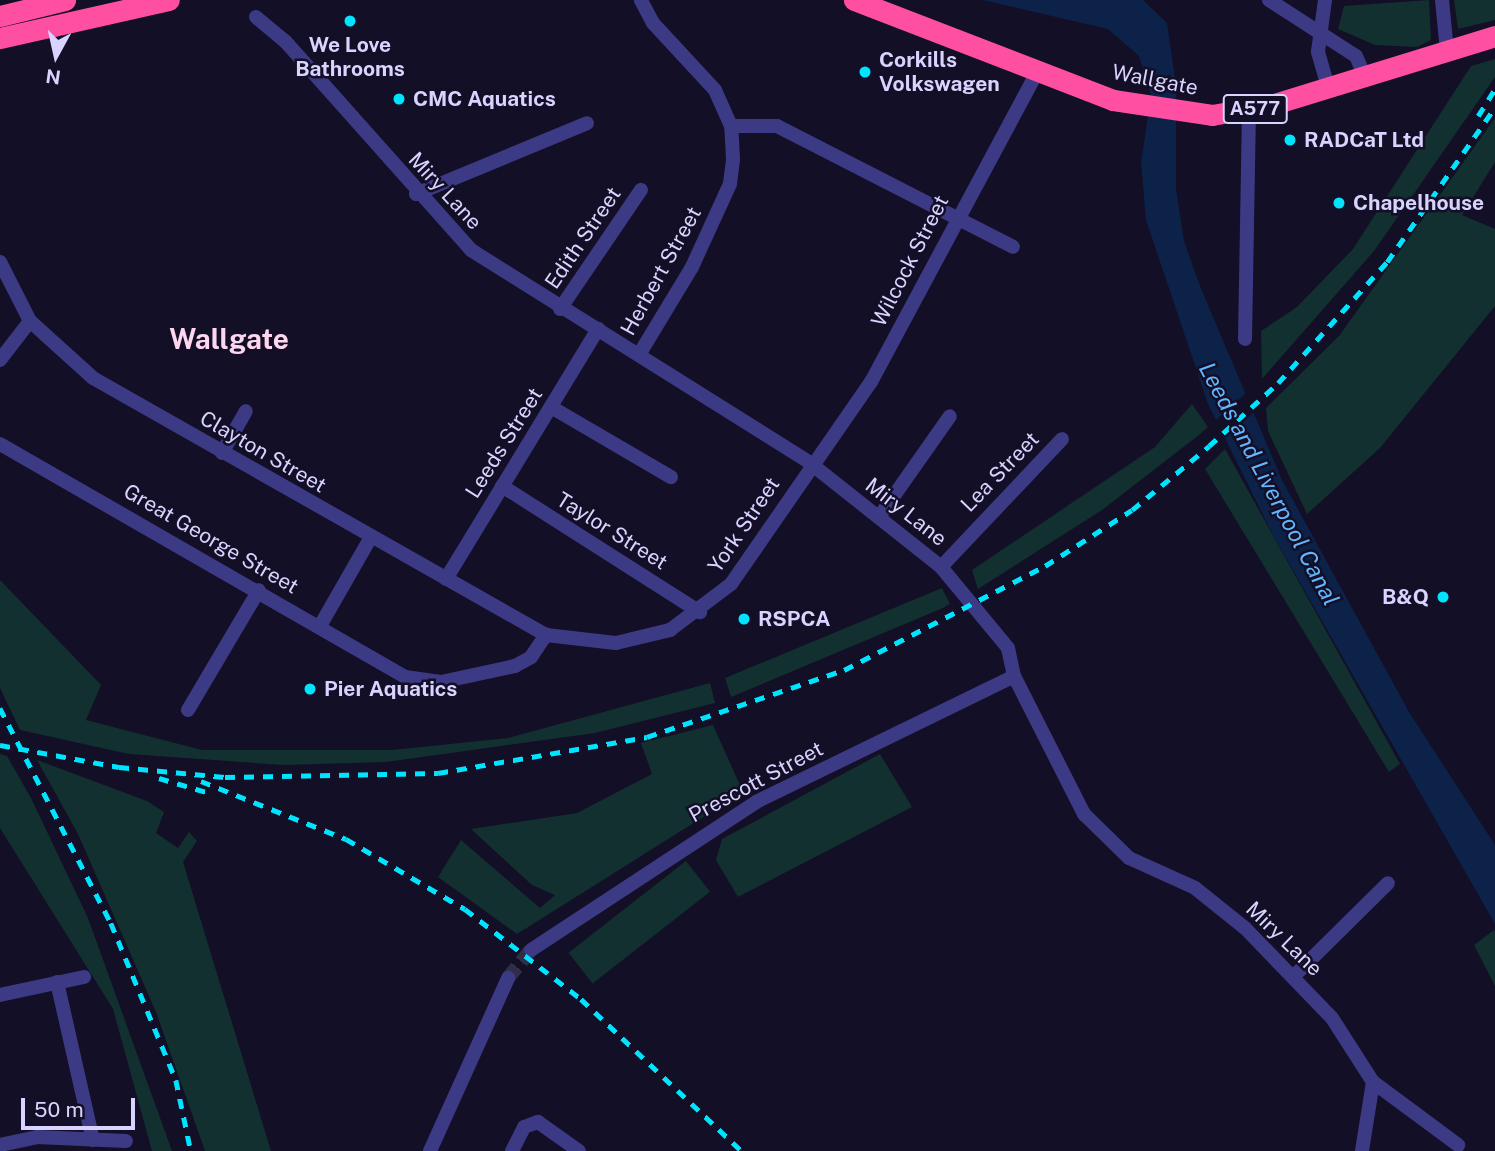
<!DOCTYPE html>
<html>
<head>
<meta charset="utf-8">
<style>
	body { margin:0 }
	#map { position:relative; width:1495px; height:1151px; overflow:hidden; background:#130f26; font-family:"Public Sans",sans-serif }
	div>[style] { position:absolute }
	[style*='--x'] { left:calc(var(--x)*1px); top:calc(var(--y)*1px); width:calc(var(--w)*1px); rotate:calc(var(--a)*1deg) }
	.green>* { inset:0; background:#12302f; transform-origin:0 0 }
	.water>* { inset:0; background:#0c2248 }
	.pier>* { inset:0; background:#130f26 }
	.street-tunnel>* { height:14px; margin-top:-7px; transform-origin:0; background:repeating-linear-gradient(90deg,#312d47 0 14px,transparent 0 21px) }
	.street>* { height:14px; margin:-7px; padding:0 7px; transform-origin:7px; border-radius:7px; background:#3d3a85 }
	.highway>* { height:21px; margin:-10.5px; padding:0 10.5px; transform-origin:10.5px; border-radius:10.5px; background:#ff4fa3 }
	.rail>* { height:4.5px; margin-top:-2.25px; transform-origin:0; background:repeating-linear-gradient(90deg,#00e5ff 0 10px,transparent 0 19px) }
	.dots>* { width:19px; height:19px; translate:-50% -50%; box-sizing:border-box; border:4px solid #130f26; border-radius:50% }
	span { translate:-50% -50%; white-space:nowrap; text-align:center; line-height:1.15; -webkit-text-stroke:5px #130f26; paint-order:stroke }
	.shield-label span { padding:2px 5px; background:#130f26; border:2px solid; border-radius:5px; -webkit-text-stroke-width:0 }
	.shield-label { font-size:19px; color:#d9d4ff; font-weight:700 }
	.poi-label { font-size:21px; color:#d9d4ff; font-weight:700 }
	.left { translate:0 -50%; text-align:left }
	.right { translate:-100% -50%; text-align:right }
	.street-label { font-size:21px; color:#d9d4ff }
	.water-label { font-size:23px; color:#62b6ff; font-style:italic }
	.district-label { font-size:28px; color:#ffd6f0; font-weight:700 }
	.north { position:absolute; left:21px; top:21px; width:70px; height:70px; -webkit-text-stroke:5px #130f26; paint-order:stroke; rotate:188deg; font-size:19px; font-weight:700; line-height:28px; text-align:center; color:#d9d4ff }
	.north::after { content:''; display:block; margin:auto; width:24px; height:32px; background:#d9d4ff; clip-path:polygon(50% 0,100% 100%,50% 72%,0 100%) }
	.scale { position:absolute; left:21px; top:1098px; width:114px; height:32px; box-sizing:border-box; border:4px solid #d9d4ff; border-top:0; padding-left:9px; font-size:21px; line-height:24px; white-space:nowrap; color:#d9d4ff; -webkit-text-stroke:5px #130f26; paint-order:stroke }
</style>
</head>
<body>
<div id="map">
	<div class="green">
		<div style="clip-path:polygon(1429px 0,1431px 40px,1417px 47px,1375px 45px,1338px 29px,1344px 6px)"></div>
		<div style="clip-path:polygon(1454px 0,1495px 0,1495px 20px,1458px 29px)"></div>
		<div style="clip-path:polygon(1495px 59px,1495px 77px,1374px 251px,1262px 379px,1261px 331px,1297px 307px,1353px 249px,1471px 66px)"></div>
		<div style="clip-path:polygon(1495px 118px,1495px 162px,1462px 215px,1495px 229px,1495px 306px,1380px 448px,1307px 514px,1268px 431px,1266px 408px,1339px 336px)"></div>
		<div style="clip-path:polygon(1192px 404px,1208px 427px,1199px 435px,1102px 510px,978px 589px,972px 570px,1155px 447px)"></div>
		<div style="clip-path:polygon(1225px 449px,1400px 764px,1389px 772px,1205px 469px)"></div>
		<div style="clip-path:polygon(0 580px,101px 685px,86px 720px,202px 750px,392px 750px,508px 738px,710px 683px,715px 703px,595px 733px,386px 762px,283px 765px,129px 754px,20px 730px,0 688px)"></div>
		<div style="clip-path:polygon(942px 588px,950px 604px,943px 608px,731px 697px,725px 678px)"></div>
		<div style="clip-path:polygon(713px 725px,743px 792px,517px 934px,438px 877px,461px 840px,540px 908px,555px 895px,532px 885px,471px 829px,577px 813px,652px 774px,641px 743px)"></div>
		<div style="clip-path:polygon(0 754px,7px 756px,31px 798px,88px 918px,172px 1151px,152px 1151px,113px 1009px,0 828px)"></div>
		<div style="clip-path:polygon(880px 754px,912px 807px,738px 897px,716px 860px,722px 839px)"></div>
		<div style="clip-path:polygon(37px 760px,147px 801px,164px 812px,156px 833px,178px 848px,189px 832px,197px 841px,183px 862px,271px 1151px,205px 1151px,156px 1012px,78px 834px)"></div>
		<div style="left:686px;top:861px;width:39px;height:149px;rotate:52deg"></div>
		<div style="clip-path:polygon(1494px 930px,1495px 932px,1495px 986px,1474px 945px)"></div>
	</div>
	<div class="water">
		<div style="clip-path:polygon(983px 0,1143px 0,1167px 23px,1176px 85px,1176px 189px,1184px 241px,1200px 286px,1282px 480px,1409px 712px,1495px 845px,1495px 924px,1274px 537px,1208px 404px,1146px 220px,1141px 163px,1151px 95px,1139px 56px,1108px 29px)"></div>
	</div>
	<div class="pier">
		<div style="clip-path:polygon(1246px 393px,1254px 412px,1221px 442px,1213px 423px)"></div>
	</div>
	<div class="street-tunnel">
		<div style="--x:508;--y:978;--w:36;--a:-51"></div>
	</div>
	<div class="street">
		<div style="--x:1269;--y:0;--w:103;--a:32.8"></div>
		<div style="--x:1356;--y:56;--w:23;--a:67"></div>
		<div style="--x:1325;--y:0;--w:52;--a:97.7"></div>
		<div style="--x:1318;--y:52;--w:37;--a:74"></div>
		<div style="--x:1442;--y:0;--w:51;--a:84.4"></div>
		<div style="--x:256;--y:17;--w:38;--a:40"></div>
		<div style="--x:285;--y:41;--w:280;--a:48.3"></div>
		<div style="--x:471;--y:250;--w:400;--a:32.1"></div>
		<div style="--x:810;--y:463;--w:167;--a:38.4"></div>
		<div style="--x:941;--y:567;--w:105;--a:50.4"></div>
		<div style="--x:1008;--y:648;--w:29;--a:78"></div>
		<div style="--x:1014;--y:676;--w:155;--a:63.1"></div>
		<div style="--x:1084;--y:814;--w:63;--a:44.4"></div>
		<div style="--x:1129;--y:858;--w:72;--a:24.4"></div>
		<div style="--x:1195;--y:888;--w:64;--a:38.7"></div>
		<div style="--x:1245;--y:928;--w:125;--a:46"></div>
		<div style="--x:1332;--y:1018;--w:76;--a:57.4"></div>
		<div style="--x:1373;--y:1082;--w:70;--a:99.1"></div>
		<div style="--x:731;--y:126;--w:46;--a:0"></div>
		<div style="--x:777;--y:126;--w:265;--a:27.1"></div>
		<div style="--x:416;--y:194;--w:185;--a:-22.5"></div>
		<div style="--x:0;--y:262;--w:66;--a:63"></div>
		<div style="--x:30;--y:321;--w:85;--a:42.1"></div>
		<div style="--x:93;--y:378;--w:521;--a:29.57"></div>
		<div style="--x:560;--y:309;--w:144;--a:-55.8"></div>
		<div style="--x:1245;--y:339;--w:228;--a:-89"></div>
		<div style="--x:640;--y:353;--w:100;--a:-58.8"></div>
		<div style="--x:692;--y:267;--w:91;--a:-65.4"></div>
		<div style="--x:730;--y:184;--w:25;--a:-83"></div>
		<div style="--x:733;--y:159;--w:33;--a:-93"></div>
		<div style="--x:731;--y:126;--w:39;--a:-114"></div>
		<div style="--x:715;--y:90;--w:91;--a:-132.8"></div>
		<div style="--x:653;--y:23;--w:26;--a:-118"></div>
		<div style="--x:0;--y:360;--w:49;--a:-52.4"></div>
		<div style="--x:551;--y:407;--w:139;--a:30.3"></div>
		<div style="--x:0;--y:444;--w:467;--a:29.9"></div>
		<div style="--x:405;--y:677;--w:36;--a:8"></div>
		<div style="--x:441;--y:682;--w:76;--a:-12.2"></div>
		<div style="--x:515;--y:666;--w:18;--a:-29"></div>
		<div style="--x:531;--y:657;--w:27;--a:-56"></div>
		<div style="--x:546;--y:635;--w:70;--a:6.5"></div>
		<div style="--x:616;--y:643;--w:56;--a:-13.5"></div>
		<div style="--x:670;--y:630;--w:76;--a:-37"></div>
		<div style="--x:731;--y:584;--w:246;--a:-55.3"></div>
		<div style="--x:871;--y:382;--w:352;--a:-61.8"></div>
		<div style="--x:222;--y:453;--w:48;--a:-60.3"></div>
		<div style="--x:502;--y:486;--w:235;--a:32.5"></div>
		<div style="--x:879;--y:517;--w:123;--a:-54.9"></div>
		<div style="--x:941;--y:567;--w:176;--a:-46.6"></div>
		<div style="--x:446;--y:579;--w:293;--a:-58.7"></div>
		<div style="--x:320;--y:626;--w:103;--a:-60.2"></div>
		<div style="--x:188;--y:710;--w:139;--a:-59.4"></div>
		<div style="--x:531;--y:950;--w:269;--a:-33.3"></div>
		<div style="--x:756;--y:802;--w:287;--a:-26"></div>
		<div style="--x:1294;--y:976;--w:132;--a:-44.7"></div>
		<div style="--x:57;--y:982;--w:162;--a:77.2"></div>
		<div style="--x:0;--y:995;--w:86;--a:-12.1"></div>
		<div style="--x:1373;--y:1082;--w:106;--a:36.5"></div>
		<div style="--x:0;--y:1145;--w:38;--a:-12"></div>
		<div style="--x:37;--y:1137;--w:89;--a:2.6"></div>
		<div style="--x:430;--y:1151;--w:190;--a:-65.7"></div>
		<div style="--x:512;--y:1151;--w:27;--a:-63"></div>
		<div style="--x:524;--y:1127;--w:15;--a:-20"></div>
		<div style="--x:538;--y:1122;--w:50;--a:35.3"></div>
	</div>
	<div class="highway">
		<div style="--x:854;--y:0;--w:278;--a:21.1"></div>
		<div style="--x:1113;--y:100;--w:100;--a:8.6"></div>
		<div style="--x:1212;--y:115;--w:63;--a:-10.1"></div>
		<div style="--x:1274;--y:104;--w:231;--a:-17.1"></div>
		<div style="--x:0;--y:16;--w:67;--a:-13.8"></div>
		<div style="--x:0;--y:38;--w:173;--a:-12.7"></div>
	</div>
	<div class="rail">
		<div style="--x:1478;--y:116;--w:32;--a:-58"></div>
		<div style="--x:0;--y:708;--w:242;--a:62.7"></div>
		<div style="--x:111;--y:923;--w:170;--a:67.5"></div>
		<div style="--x:176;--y:1080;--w:73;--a:78.1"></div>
		<div style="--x:0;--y:745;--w:121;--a:10.5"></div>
		<div style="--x:119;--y:767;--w:106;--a:5.4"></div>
		<div style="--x:225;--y:777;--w:213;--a:-1.1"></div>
		<div style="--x:438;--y:773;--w:212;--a:-9.8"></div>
		<div style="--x:647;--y:737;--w:208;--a:-18.8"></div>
		<div style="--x:844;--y:670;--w:226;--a:-27.4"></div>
		<div style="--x:1045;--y:566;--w:103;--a:-32.8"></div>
		<div style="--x:1132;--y:510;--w:100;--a:-39.7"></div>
		<div style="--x:1209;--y:446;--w:93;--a:-42.4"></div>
		<div style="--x:1278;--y:383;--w:163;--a:-48"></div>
		<div style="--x:1387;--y:262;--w:189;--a:-55.1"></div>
		<div style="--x:159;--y:778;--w:56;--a:16.5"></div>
		<div style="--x:201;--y:781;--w:156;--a:21.8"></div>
		<div style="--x:346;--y:839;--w:138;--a:30.5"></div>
		<div style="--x:465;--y:909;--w:147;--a:37.8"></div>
		<div style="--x:581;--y:999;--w:221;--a:43.4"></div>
	</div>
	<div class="dots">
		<div style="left:350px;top:21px;background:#00e5ff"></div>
		<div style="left:865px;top:72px;background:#00e5ff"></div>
		<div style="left:399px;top:99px;background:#00e5ff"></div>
		<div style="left:1290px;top:140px;background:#00e5ff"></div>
		<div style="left:1339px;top:203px;background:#00e5ff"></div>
		<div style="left:1443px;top:597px;background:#00e5ff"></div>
		<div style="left:744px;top:619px;background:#00e5ff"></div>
		<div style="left:310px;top:689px;background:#00e5ff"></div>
	</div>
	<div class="shield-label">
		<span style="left:1255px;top:109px">A577</span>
	</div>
	<div class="poi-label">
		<span style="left:350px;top:57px">We Love<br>Bathrooms</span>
		<span class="left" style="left:879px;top:72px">Corkills<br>Volkswagen</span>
		<span class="left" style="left:413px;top:99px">CMC Aquatics</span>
		<span class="left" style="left:1304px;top:140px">RADCaT Ltd</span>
		<span class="left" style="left:1353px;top:203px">Chapelhouse</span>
		<span class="right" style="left:1429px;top:597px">B&amp;Q</span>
		<span class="left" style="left:758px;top:619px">RSPCA</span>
		<span class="left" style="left:324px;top:689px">Pier Aquatics</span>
	</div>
	<div class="street-label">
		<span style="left:1155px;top:80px;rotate:11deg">Wallgate</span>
		<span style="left:445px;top:191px;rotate:47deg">Miry Lane</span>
		<span style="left:583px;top:238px;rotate:-56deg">Edith Street</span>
		<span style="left:910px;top:261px;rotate:-63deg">Wilcock Street</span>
		<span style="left:661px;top:271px;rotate:-61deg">Herbert Street</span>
		<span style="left:504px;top:443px;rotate:-58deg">Leeds Street</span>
		<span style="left:263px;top:452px;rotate:30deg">Clayton Street</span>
		<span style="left:1000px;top:472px;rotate:-46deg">Lea Street</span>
		<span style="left:906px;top:512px;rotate:38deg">Miry Lane</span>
		<span style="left:744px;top:525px;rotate:-56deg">York Street</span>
		<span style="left:612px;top:531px;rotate:32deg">Taylor Street</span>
		<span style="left:211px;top:539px;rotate:30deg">Great George Street</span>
		<span style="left:756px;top:782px;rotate:-28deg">Prescott Street</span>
		<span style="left:1284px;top:939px;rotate:44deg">Miry Lane</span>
	</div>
	<div class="water-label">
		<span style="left:1269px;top:484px;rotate:62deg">Leeds and Liverpool Canal</span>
	</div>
	<div class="district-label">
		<span style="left:229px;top:339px">Wallgate</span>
	</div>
	<div class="north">N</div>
	<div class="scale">50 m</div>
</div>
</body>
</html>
